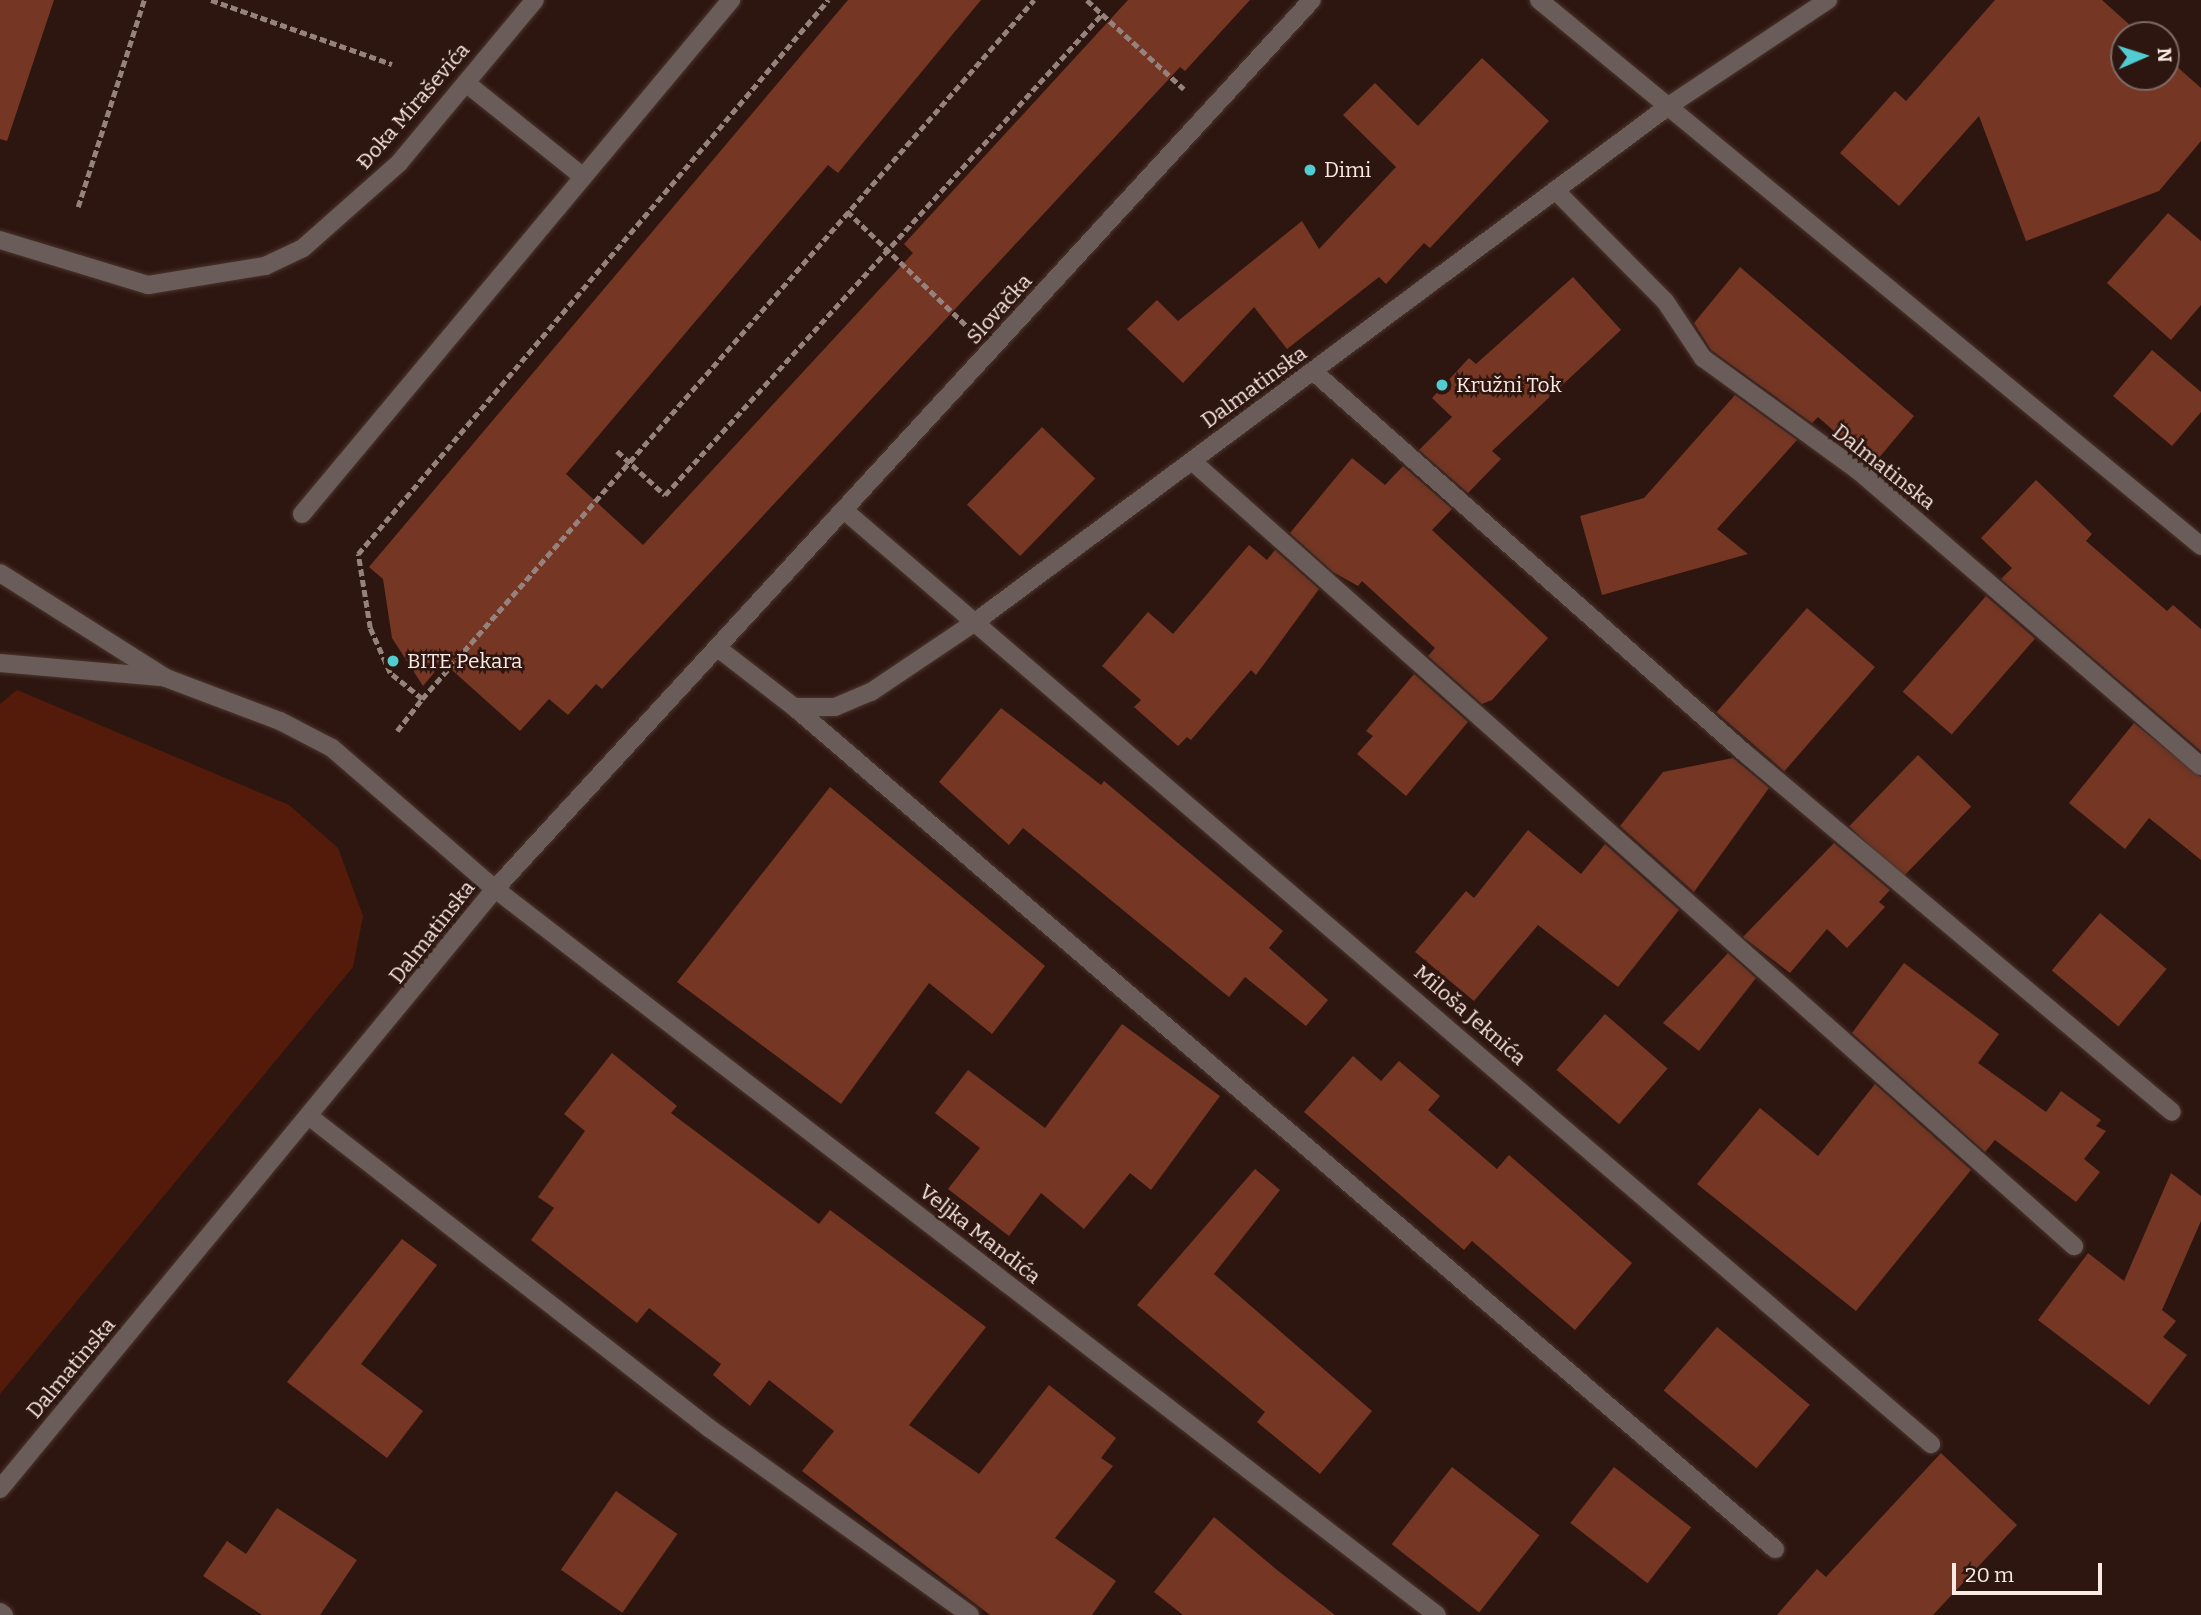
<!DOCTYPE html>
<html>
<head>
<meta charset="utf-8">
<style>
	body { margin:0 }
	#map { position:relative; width:2201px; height:1615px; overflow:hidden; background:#2e1610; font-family:Bitter,serif }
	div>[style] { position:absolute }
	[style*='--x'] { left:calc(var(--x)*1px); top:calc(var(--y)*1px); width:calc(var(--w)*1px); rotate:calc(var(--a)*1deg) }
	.green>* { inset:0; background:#551b0a }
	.building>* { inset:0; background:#753624; transform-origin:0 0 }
	.path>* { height:4.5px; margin-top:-2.25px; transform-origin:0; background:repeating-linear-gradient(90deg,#96827d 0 7px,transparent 0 10.5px) }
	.roads { filter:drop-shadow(0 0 2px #4b342e) drop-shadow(0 0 2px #4b342e) }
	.minor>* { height:18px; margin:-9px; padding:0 9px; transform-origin:9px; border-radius:9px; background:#6a5d59 }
	.dots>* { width:19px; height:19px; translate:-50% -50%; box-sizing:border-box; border:4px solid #2e1610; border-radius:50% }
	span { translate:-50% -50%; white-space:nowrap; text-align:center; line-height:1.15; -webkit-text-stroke:5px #2e1610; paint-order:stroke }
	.street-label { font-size:21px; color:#fae9e4 }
	.poi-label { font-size:21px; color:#fae9e4 }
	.left { translate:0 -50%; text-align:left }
	.north { position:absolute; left:2110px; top:21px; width:70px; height:70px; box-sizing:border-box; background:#2e1610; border:2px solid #806a65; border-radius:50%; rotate:87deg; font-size:19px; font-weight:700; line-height:28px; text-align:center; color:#fae9e4 }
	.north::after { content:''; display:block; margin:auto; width:24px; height:32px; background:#51ccd1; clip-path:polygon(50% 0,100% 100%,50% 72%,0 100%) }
	.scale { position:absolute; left:1952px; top:1563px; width:150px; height:32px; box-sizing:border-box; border:4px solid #fae9e4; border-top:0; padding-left:9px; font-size:21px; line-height:24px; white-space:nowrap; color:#fae9e4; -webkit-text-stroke:5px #2e1610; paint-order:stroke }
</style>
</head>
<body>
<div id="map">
	<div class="green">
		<div style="clip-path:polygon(17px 690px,289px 805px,338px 848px,363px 916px,353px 967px,0 1394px,0 704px)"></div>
	</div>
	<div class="building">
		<div style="clip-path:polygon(0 0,54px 0,7px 141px,0 139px)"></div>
		<div style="clip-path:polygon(848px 0,981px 0,838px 173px,828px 165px,566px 474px,643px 545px,913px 253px,904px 244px,1128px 0,1250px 0,1185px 71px,1180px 67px,602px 689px,596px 684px,568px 715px,549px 699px,520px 731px,443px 662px,423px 686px,392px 638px,383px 579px,369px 567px)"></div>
		<div style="clip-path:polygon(1995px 0,2102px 0,2141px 35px,2124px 35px,2124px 77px,2166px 77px,2166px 57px,2201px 88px,2201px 141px,2159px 191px,2026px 241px,1979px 116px,1899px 206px,1840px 153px,1895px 91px,1906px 101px)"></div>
		<div style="clip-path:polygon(1482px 58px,1549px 121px,1430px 248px,1424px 243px,1386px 284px,1379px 277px,1287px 349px,1254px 307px,1183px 383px,1127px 329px,1157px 300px,1178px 321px,1302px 221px,1319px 249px,1396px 167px,1343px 115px,1375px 83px,1418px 126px)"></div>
		<div style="clip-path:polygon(2168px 213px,2201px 241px,2201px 305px,2171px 340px,2107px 283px)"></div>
		<div style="clip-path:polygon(1740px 267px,1914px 416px,1873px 465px,1818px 417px,1812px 423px,1711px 350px,1694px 323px)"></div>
		<div style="clip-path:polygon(1573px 277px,1621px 330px,1492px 451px,1501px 459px,1468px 493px,1419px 450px,1452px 417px,1432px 398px,1469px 358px,1476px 364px)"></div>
		<div style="clip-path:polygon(2152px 350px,2201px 392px,2201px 412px,2172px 446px,2113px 396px)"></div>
		<div style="clip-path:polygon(1735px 395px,1797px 440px,1717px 529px,1748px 554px,1602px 595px,1580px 516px,1644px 498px)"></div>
		<div style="left:1042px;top:427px;width:74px;height:108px;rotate:44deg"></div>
		<div style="clip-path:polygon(1352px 458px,1385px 485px,1403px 466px,1452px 509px,1432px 530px,1548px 638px,1492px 700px,1482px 704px,1428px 656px,1435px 648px,1362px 581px,1358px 586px,1333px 572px,1290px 533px)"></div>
		<div style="clip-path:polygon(2036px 480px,2092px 534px,2086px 541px,2167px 611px,2173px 605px,2201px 629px,2201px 751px,2001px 579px,2012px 568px,1981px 538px)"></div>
		<div style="clip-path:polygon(1249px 545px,1267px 560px,1275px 550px,1319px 589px,1256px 675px,1251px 670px,1191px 740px,1187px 737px,1178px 746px,1134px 707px,1141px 700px,1102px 666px,1148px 612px,1173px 634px)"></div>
		<div style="left:1986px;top:596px;width:65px;height:127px;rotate:41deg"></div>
		<div style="left:1807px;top:608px;width:90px;height:138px;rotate:41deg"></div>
		<div style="clip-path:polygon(1414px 674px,1468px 722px,1406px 796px,1357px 754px,1373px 736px,1366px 731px)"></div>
		<div style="clip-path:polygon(1001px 708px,1101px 785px,1104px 781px,1283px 931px,1269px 948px,1328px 1000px,1306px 1026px,1245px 977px,1229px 997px,1023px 828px,1009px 845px,939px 782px)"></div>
		<div style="clip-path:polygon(2134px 723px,2201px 777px,2201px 860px,2149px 818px,2125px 849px,2069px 803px)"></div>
		<div style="left:1918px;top:755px;width:74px;height:99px;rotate:44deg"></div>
		<div style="clip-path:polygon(1733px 758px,1769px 788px,1694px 892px,1620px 826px,1663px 772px)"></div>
		<div style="clip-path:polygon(830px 787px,1045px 966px,992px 1034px,929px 983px,841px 1104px,677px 982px)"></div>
		<div style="clip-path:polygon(1528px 830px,1581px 874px,1605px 844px,1679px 910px,1618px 987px,1538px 925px,1474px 1001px,1415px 952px,1466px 891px,1474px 898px)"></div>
		<div style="clip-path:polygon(1834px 843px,1890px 890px,1879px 902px,1885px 907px,1847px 948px,1827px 929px,1790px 973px,1743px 937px)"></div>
		<div style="left:2100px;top:913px;width:87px;height:75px;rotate:40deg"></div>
		<div style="clip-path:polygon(1728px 953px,1756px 978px,1699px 1051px,1663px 1023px)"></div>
		<div style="clip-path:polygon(1904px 963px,1999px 1034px,1978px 1063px,2046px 1112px,2061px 1091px,2101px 1120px,2096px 1126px,2106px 1131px,2084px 1159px,2100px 1172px,2076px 1202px,1995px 1140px,1985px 1152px,1852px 1033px)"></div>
		<div style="left:1605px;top:1014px;width:83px;height:74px;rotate:41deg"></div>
		<div style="clip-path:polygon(1122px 1024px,1220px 1096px,1151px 1190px,1130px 1173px,1084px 1229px,1041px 1193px,1009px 1236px,948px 1189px,980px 1148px,935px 1113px,968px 1070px,1045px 1128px)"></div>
		<div style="clip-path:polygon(612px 1053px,677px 1106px,671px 1113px,819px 1224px,830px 1210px,986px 1327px,909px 1425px,979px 1474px,1049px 1385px,1116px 1438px,1101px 1458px,1113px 1466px,1055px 1538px,1116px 1581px,1092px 1615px,990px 1615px,802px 1471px,834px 1431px,769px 1380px,750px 1406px,713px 1375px,721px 1364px,649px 1308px,637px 1323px,531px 1240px,554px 1208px,538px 1197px,585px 1131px,564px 1114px)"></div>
		<div style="clip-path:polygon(1353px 1056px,1381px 1081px,1399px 1061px,1440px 1096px,1428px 1110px,1497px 1169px,1509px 1155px,1632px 1263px,1575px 1330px,1472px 1241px,1464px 1250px,1304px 1112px)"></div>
		<div style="clip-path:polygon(1875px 1084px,1971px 1170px,1856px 1311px,1697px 1184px,1760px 1108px,1818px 1156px)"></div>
		<div style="clip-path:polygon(1255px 1169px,1280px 1190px,1214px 1274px,1372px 1411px,1320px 1474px,1257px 1422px,1265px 1412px,1137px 1305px)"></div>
		<div style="clip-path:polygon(2171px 1173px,2201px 1196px,2201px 1221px,2162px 1310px,2176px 1321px,2163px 1337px,2187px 1355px,2149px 1405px,2038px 1320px,2088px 1253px,2124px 1281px)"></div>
		<div style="clip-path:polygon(402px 1239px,437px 1265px,361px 1364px,423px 1411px,387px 1458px,287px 1382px)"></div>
		<div style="left:1717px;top:1327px;width:121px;height:83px;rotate:40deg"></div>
		<div style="clip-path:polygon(1941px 1453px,2017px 1525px,1933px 1615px,1777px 1615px,1817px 1569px,1826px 1577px)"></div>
		<div style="left:1452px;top:1467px;width:111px;height:98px;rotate:38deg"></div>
		<div style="left:1614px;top:1467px;width:98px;height:71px;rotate:38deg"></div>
		<div style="left:616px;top:1491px;width:75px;height:96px;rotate:35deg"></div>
		<div style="clip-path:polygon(277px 1508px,357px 1560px,320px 1615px,262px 1615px,203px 1576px,227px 1541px,246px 1554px)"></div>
		<div style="clip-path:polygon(1214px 1517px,1277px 1570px,1335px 1615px,1183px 1615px,1154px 1592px)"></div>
	</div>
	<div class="path">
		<div style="--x:211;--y:0;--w:192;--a:19.5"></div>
		<div style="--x:1087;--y:0;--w:21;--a:43"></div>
		<div style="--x:78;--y:207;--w:217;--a:-72.3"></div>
		<div style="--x:847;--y:211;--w:166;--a:43.8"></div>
		<div style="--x:617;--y:451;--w:65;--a:42.5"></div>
		<div style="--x:665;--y:495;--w:650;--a:-47.74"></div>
		<div style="--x:1102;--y:14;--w:111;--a:42.4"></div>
		<div style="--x:422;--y:699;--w:929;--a:-48.8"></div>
		<div style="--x:397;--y:731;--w:41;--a:-52"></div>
		<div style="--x:422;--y:699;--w:41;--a:-140.9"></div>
		<div style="--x:390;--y:673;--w:49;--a:-114"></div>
		<div style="--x:370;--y:628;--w:75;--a:-99.2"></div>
		<div style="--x:358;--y:554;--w:727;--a:-49.69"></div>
	</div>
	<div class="roads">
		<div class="minor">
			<div style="--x:1539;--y:0;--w:858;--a:39.51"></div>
			<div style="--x:466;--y:83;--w:147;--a:38.7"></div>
			<div style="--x:1555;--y:190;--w:156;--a:45.3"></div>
			<div style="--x:1665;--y:301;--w:69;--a:56.3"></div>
			<div style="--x:1703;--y:358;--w:194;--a:36"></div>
			<div style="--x:1860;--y:472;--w:450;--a:40.8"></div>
			<div style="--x:0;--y:240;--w:155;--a:16.9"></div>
			<div style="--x:148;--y:285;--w:119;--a:-9.2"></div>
			<div style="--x:265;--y:266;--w:42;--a:-25.3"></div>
			<div style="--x:303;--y:248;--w:128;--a:-41.5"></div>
			<div style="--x:399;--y:163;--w:212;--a:-50.2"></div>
			<div style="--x:1314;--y:372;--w:577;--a:41.49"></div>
			<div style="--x:1746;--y:754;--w:556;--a:40.04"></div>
			<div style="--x:1192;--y:461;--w:1181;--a:41.67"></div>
			<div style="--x:845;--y:511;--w:1432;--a:40.67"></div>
			<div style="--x:302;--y:514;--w:670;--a:-50.15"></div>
			<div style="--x:0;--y:573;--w:196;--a:32.3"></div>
			<div style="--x:166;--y:678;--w:122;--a:20.7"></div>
			<div style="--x:280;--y:721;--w:59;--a:27.4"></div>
			<div style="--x:332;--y:748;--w:216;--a:40.9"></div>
			<div style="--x:495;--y:889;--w:1189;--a:37.62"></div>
			<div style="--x:719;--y:649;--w:95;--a:37.7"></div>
			<div style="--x:794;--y:707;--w:41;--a:0"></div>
			<div style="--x:835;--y:707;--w:39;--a:-23"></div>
			<div style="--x:871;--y:692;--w:129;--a:-33.9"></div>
			<div style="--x:978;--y:620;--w:863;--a:-36.66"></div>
			<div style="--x:1670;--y:105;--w:190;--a:-33.6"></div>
			<div style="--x:0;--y:663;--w:161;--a:5"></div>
			<div style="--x:794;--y:707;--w:1293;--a:40.64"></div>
			<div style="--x:310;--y:1117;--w:506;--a:37.93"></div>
			<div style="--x:709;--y:1428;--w:321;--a:35.6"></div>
			<div style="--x:0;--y:1489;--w:778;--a:-50.48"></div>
			<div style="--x:495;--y:889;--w:1207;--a:-47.42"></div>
			<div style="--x:0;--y:1612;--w:5;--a:37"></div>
		</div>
	</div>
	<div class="dots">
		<div style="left:1310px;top:170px;background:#51ccd1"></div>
		<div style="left:1442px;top:385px;background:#51ccd1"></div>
		<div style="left:393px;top:661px;background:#51ccd1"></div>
	</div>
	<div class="street-label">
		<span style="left:413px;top:106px;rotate:-49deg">Đoka Miraševića</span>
		<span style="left:999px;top:309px;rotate:-48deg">Slovačka</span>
		<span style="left:1254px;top:387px;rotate:-36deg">Dalmatinska</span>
		<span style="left:1884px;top:467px;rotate:38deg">Dalmatinska</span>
		<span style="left:432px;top:932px;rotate:-52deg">Dalmatinska</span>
		<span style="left:1470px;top:1015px;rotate:41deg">Miloša Jeknića</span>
		<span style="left:980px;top:1234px;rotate:38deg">Veljka Mandića</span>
		<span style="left:71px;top:1368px;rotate:-50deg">Dalmatinska</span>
	</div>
	<div class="poi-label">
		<span class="left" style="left:1324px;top:170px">Dimi</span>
		<span class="left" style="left:1456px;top:385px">Kružni Tok</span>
		<span class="left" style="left:407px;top:661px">BITE Pekara</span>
	</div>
	<div class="north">N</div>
	<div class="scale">20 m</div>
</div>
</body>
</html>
